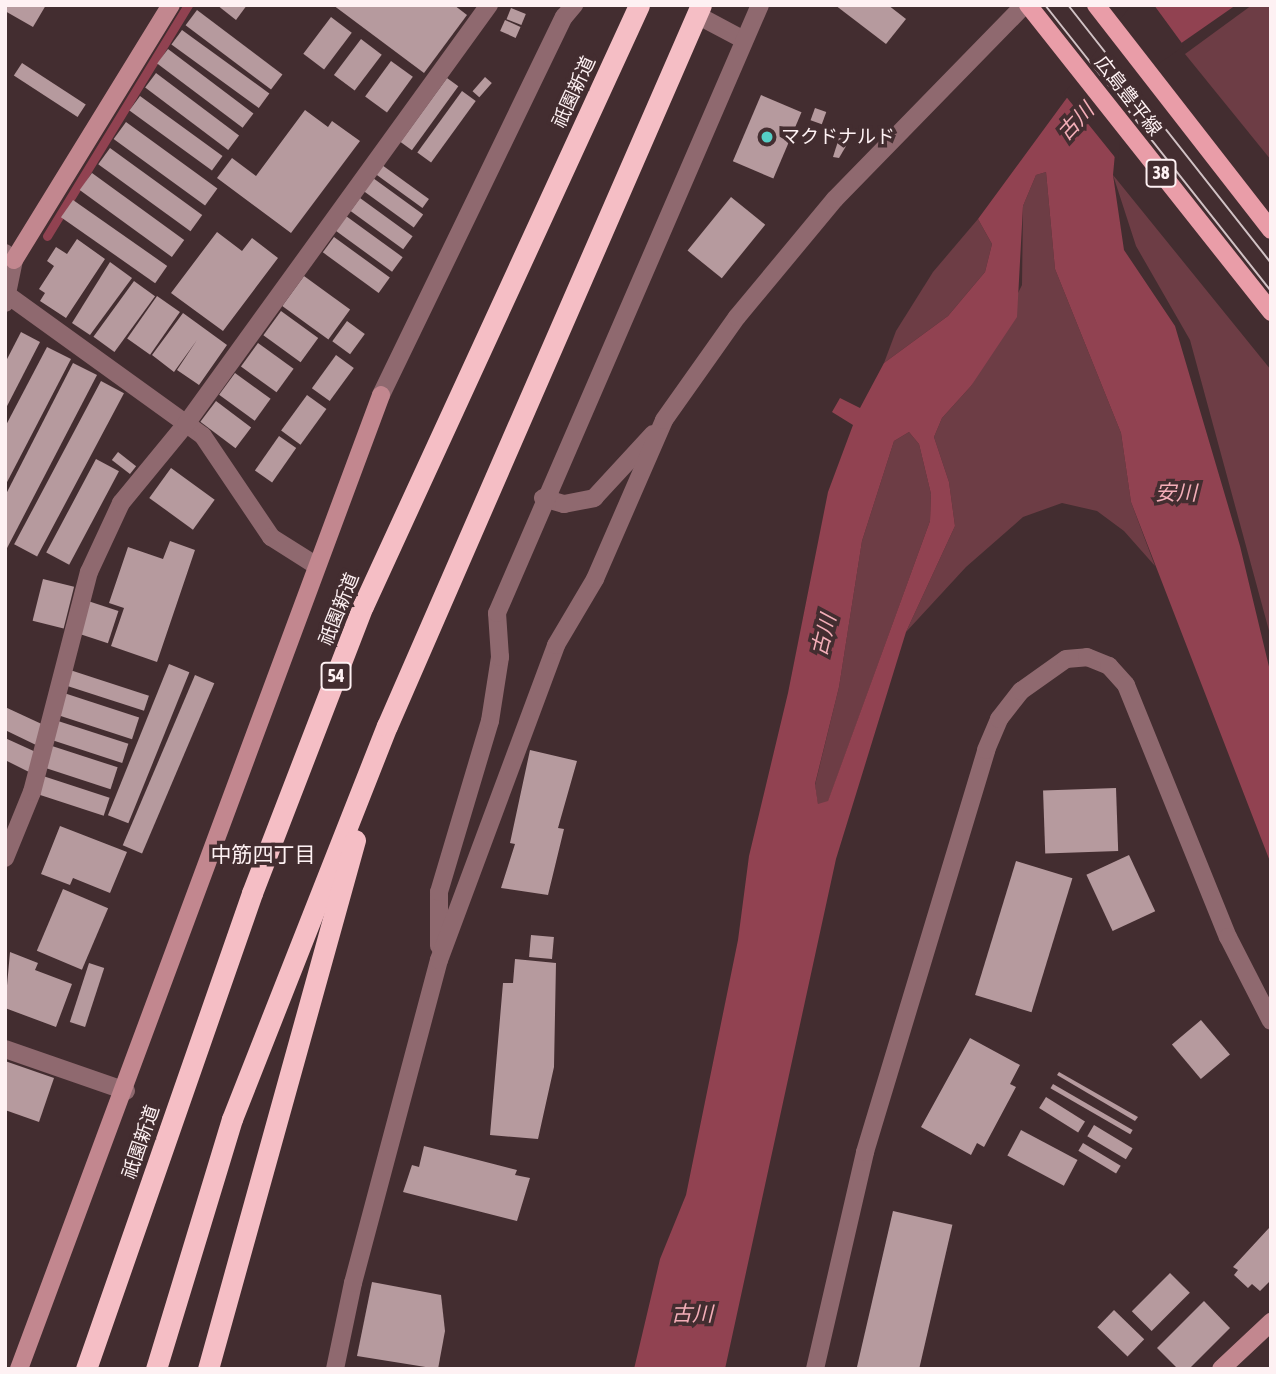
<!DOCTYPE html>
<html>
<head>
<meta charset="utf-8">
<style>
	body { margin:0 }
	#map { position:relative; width:1276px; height:1374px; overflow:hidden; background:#432d30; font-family:"Asap Condensed","Noto Sans JP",sans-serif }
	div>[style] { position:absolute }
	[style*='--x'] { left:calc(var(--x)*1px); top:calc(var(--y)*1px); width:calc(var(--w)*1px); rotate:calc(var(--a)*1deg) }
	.green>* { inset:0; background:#6d3d45 }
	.water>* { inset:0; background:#914251 }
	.pier>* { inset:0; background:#432d30 }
	.stream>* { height:9px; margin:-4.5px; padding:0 4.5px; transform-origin:4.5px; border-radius:4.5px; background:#914251 }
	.building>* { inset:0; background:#b69a9e; transform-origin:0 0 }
	.lane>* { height:18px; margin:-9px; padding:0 9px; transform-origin:9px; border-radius:9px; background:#8f696f }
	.street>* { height:18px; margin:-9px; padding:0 9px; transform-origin:9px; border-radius:9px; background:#8f696f }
	.secondary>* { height:18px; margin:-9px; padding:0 9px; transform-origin:9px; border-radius:9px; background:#c2878f }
	.primary>* { height:18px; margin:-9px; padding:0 9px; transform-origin:9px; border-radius:9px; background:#e99da8 }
	.highway>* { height:21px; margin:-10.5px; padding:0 10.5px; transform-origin:10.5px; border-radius:10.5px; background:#f5bec5 }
	.tram>* { height:2px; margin:-1px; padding:0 1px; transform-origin:1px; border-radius:1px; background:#d1c2c5 }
	.dots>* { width:19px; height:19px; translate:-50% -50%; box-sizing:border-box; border:4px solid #432d30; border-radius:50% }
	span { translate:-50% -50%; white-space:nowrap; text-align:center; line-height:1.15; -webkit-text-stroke:7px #432d30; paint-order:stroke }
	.shield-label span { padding:2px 5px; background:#432d30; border:2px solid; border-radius:5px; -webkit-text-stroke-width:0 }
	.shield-label { font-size:18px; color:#fef1f3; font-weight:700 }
	.street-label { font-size:19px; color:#fef1f3 }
	.poi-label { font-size:19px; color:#fef1f3 }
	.left { translate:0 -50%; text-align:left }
	.water-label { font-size:21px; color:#f4aeb8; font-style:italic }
	.neighbourhood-label { font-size:21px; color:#fef1f3 }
	.frame { position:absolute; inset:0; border:7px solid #fef1f3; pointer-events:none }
</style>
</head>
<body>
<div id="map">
	<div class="green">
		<div style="clip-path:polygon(1252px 5px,1271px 5px,1271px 160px,1185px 54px)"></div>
		<div style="clip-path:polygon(1046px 172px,1055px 269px,1121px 433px,1131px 502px,1155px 566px,1124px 531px,1097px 511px,1062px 503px,1023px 517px,966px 567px,906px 632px,955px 526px,949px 482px,934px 437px,942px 418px,971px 386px,1022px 285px,1023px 206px,1036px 175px)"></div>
		<div style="clip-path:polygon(1113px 175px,1271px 370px,1271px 638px,1190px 340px,1136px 246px)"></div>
		<div style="clip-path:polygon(978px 219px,992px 244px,985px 272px,948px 316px,884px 363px,896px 331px,933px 272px)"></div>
		<div style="clip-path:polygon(909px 432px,919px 444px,931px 494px,930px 521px,828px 802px,818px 805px,815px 785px,839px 687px,862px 541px,894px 441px)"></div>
	</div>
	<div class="water">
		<div style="clip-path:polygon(evenodd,1135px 5px,1236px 5px,1144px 69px,1119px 110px,1113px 175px,1124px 250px,1175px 326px,1240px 546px,1271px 675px,1271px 864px,1131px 502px,1121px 433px,1055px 269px,1046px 172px,1036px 175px,1023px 206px,1017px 317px,971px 386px,942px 418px,934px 437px,949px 482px,955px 526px,906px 632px,836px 859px,725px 1369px,634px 1369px,660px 1259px,686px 1195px,738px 940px,749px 856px,788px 693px,828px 492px,853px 425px,832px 412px,840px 398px,860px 408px,884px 363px,948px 316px,985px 272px,992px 244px,978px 219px,1135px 5px,909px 432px,919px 444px,931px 494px,930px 521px,828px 801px,818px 804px,815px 784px,839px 687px,862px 541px,894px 441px,909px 432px)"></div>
	</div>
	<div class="pier">
		<div style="clip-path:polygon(1131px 5px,1154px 5px,1184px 46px,1147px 72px,1123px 111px,1118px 161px,1064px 94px)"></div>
	</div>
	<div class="stream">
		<div style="--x:47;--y:236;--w:271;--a:-58.6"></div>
	</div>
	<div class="building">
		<div style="clip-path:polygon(5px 5px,46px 5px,33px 27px,5px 11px)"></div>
		<div style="clip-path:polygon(217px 5px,247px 5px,236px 20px)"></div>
		<div style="clip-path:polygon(333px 5px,454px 5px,467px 15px,424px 73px)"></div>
		<div style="clip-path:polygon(835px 5px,888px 5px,906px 19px,886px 44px)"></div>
		<div style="left:511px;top:8px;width:16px;height:12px;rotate:22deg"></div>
		<div style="left:197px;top:10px;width:107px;height:19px;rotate:37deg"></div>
		<div style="left:331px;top:17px;width:26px;height:46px;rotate:37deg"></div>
		<div style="left:505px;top:20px;width:17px;height:12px;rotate:24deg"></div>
		<div style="left:182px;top:30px;width:108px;height:18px;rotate:36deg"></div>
		<div style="left:361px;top:39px;width:26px;height:45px;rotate:37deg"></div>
		<div style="left:168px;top:49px;width:107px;height:18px;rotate:37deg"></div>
		<div style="left:391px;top:61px;width:27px;height:44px;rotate:36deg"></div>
		<div style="left:22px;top:63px;width:76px;height:15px;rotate:33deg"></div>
		<div style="left:156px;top:73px;width:104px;height:18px;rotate:37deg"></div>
		<div style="left:485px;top:77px;width:9px;height:19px;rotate:41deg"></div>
		<div style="left:447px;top:78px;width:14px;height:79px;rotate:36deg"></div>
		<div style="left:462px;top:91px;width:17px;height:76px;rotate:36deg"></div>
		<div style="left:761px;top:95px;width:44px;height:72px;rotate:23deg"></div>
		<div style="left:140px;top:96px;width:102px;height:18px;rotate:36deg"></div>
		<div style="left:815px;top:108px;width:12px;height:13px;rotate:20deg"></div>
		<div style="clip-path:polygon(305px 110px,328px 127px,332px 121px,360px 141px,291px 233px,217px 178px,232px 158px,256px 176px)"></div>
		<div style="left:126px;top:122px;width:113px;height:21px;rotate:36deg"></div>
		<div style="clip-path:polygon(839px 138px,849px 141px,839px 158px,833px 157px)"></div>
		<div style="left:110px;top:148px;width:114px;height:20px;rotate:36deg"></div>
		<div style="left:382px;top:165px;width:58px;height:11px;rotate:36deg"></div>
		<div style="left:92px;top:173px;width:114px;height:21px;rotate:36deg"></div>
		<div style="left:373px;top:178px;width:62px;height:16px;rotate:36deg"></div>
		<div style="left:731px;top:197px;width:44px;height:69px;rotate:39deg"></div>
		<div style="left:360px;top:198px;width:65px;height:16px;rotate:36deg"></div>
		<div style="left:73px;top:200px;width:115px;height:21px;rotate:35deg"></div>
		<div style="left:346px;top:216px;width:70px;height:18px;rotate:36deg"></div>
		<div style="clip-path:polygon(217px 232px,242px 251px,252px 238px,278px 258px,223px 331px,171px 293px)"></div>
		<div style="left:334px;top:237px;width:69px;height:19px;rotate:36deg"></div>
		<div style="clip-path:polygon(77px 239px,105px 259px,66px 318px,40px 301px,45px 293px,39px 289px,54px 266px,47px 261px,56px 247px,67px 254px)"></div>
		<div style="clip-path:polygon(110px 262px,132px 278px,90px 335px,72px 323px)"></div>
		<div style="left:304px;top:276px;width:57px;height:37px;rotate:36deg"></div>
		<div style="left:134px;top:281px;width:26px;height:69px;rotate:36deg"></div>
		<div style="left:157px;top:296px;width:28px;height:52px;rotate:35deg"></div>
		<div style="left:281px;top:311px;width:46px;height:30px;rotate:36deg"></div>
		<div style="clip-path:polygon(183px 313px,227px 345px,199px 385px,177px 370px,197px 340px,174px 372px,152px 355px)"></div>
		<div style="left:347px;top:321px;width:22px;height:25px;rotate:36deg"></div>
		<div style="clip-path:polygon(21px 332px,40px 342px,5px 410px,5px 363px)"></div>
		<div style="left:258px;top:343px;width:44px;height:29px;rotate:36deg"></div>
		<div style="clip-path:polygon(47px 347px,71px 359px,5px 486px,5px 427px)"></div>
		<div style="left:336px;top:355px;width:22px;height:41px;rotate:36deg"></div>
		<div style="clip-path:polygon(73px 363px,97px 375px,5px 552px,5px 496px)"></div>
		<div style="left:235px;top:373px;width:44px;height:27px;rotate:36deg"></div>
		<div style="left:101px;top:381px;width:26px;height:185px;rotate:28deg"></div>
		<div style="left:307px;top:395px;width:24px;height:44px;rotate:36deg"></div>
		<div style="left:216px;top:401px;width:44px;height:26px;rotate:37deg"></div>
		<div style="left:279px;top:436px;width:21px;height:42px;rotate:35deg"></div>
		<div style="left:118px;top:452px;width:23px;height:10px;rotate:38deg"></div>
		<div style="left:96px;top:459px;width:26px;height:106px;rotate:28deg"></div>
		<div style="left:171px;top:468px;width:54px;height:37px;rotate:36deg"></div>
		<div style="clip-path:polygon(170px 541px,195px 550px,157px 662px,111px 646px,124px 608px,109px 603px,128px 547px,163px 559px)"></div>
		<div style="left:43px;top:579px;width:32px;height:43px;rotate:14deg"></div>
		<div style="left:88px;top:601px;width:32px;height:34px;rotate:18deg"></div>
		<div style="left:169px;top:664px;width:22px;height:163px;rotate:22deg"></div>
		<div style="left:70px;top:670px;width:83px;height:16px;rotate:18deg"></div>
		<div style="left:195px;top:675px;width:21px;height:185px;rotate:23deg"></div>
		<div style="left:64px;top:693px;width:79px;height:23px;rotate:18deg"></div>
		<div style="clip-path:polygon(5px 707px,46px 726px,36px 745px,5px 730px)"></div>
		<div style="left:58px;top:721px;width:74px;height:20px;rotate:18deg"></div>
		<div style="clip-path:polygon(5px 738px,38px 753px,29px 772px,5px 760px)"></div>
		<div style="left:52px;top:746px;width:69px;height:23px;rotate:18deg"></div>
		<div style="clip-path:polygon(530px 750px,577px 761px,558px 828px,564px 829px,548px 895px,501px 888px,515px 844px,510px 843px)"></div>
		<div style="left:43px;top:776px;width:70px;height:19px;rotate:18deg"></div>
		<div style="left:1116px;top:788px;width:63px;height:73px;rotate:88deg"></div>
		<div style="clip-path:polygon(60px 826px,127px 852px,110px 893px,73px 878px,70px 885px,41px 874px)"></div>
		<div style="left:1129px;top:855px;width:62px;height:47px;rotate:65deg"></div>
		<div style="left:1016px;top:861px;width:59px;height:140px;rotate:17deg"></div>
		<div style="left:63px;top:889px;width:49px;height:67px;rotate:23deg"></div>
		<div style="left:531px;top:935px;width:23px;height:22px;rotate:5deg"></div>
		<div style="clip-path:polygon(10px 952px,38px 963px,35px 970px,72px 984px,56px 1027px,5px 1008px)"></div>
		<div style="clip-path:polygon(515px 959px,556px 963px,554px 1067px,538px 1139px,490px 1135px,503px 983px,513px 983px)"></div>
		<div style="left:89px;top:963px;width:16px;height:62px;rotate:18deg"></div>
		<div style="left:1201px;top:1020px;width:45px;height:38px;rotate:50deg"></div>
		<div style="clip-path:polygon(970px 1038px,1020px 1065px,1010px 1084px,1016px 1087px,984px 1147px,977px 1143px,971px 1155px,921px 1127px)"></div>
		<div style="clip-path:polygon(5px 1061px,54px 1078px,39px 1122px,5px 1110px)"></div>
		<div style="clip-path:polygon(1059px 1072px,1138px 1117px,1135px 1121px,1057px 1075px)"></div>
		<div style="left:1053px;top:1084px;width:92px;height:5px;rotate:30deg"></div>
		<div style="left:1046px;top:1097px;width:46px;height:13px;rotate:32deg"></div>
		<div style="left:1094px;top:1125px;width:45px;height:13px;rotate:31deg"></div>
		<div style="left:1021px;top:1130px;width:64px;height:29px;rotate:28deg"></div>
		<div style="left:1083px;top:1143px;width:44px;height:9px;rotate:31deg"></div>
		<div style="clip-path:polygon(424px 1146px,517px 1170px,515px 1175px,530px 1178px,517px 1221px,403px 1192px,412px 1165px,419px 1167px)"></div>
		<div style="left:893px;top:1211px;width:61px;height:163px;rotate:13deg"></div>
		<div style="clip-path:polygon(1269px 1228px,1271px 1280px,1260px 1291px,1252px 1284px,1248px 1288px,1234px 1275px,1238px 1270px,1233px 1267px)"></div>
		<div style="left:1170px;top:1273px;width:28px;height:54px;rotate:45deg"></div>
		<div style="clip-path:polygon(372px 1282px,441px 1295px,445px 1331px,438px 1369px,357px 1356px)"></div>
		<div style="clip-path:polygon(1204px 1301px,1230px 1328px,1189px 1369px,1178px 1369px,1157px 1348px)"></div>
		<div style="left:1114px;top:1310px;width:42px;height:24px;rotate:44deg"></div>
	</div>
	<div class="lane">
		<div style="--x:815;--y:1369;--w:223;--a:-77"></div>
		<div style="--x:865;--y:1152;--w:420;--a:-73.2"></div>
		<div style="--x:986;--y:750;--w:34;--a:-67"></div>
		<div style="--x:999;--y:719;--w:36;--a:-52"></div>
		<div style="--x:1021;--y:691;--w:55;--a:-35.4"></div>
		<div style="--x:1066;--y:659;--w:21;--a:-5"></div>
		<div style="--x:1087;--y:657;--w:24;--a:22"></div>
		<div style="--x:1109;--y:666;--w:25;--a:48"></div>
		<div style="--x:1126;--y:685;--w:272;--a:68"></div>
		<div style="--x:1228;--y:937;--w:94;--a:62.9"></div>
	</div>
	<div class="street">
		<div style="--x:697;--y:15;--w:53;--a:28"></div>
		<div style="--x:5;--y:253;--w:11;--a:38"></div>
		<div style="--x:14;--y:260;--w:44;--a:101.8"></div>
		<div style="--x:9;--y:296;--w:239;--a:35.8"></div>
		<div style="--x:203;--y:436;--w:122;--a:56"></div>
		<div style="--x:271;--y:537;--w:54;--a:32.2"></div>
		<div style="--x:381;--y:395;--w:420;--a:-64.2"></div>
		<div style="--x:564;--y:17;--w:16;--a:-50"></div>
		<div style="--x:543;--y:498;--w:22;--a:16"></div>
		<div style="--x:564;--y:504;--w:31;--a:-11"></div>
		<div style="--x:594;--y:498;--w:87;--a:-47.3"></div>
		<div style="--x:5;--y:858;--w:71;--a:-67.8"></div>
		<div style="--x:32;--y:792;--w:227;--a:-75.5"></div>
		<div style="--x:89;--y:572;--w:76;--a:-65.1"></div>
		<div style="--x:121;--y:503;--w:102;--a:-50.6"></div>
		<div style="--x:186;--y:424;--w:517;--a:-54.13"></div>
		<div style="--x:439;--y:946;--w:54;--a:-90"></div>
		<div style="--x:439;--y:892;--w:178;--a:-73.4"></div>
		<div style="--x:490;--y:721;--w:65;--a:-81.1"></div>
		<div style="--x:500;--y:657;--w:44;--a:-93.9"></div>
		<div style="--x:497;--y:613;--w:662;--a:-66.61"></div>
		<div style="--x:5;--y:1049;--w:128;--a:19.1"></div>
		<div style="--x:335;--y:1369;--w:88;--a:-78.2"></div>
		<div style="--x:353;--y:1283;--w:334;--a:-75.1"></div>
		<div style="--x:439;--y:960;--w:336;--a:-69.6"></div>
		<div style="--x:556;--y:645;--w:77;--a:-59.4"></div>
		<div style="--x:595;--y:579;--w:173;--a:-66.5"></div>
		<div style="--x:664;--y:420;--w:126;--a:-54.7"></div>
		<div style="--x:737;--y:317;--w:153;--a:-50.3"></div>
		<div style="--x:835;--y:199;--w:271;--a:-45.7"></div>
	</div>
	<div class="secondary">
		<div style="--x:14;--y:260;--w:299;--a:-58.4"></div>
		<div style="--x:19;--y:1369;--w:1039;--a:-69.61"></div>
		<div style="--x:1221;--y:1369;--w:69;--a:-43.2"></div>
	</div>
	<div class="primary">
		<div style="--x:1028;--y:5;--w:392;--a:51.6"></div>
		<div style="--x:1096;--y:5;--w:285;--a:52.1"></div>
	</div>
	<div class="highway">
		<div style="--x:86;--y:1369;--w:504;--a:-70.77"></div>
		<div style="--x:252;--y:893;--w:308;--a:-68.9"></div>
		<div style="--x:363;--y:606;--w:661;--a:-65.33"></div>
		<div style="--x:156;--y:1369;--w:261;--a:-73.1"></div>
		<div style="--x:232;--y:1119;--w:422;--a:-68.5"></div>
		<div style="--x:387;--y:726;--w:786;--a:-66.47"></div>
		<div style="--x:208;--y:1369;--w:549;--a:-74.47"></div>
	</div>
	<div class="tram">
		<div style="--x:1045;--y:5;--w:365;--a:51.7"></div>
		<div style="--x:1068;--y:5;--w:328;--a:51.8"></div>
	</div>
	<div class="dots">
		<div style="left:767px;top:137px;background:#55cec6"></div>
	</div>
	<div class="shield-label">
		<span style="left:1161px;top:173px">38</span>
		<span style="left:336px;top:676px">54</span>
	</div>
	<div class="street-label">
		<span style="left:574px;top:92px;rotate:-65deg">祇園新道</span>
		<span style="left:1128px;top:96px;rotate:52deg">広島豊平線</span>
		<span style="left:339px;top:609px;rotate:-68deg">祇園新道</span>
		<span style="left:141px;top:1142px;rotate:-71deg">祇園新道</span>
	</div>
	<div class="poi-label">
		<span class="left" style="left:781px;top:137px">マクドナルド</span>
	</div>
	<div class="water-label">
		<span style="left:1075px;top:121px;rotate:-47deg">古川</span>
		<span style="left:1176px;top:492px">安川</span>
		<span style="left:823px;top:635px;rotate:-76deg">古川</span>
		<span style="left:692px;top:1313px">古川</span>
	</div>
	<div class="neighbourhood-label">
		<span style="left:263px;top:854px">中筋四丁目</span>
	</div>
	<div class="frame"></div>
</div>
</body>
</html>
